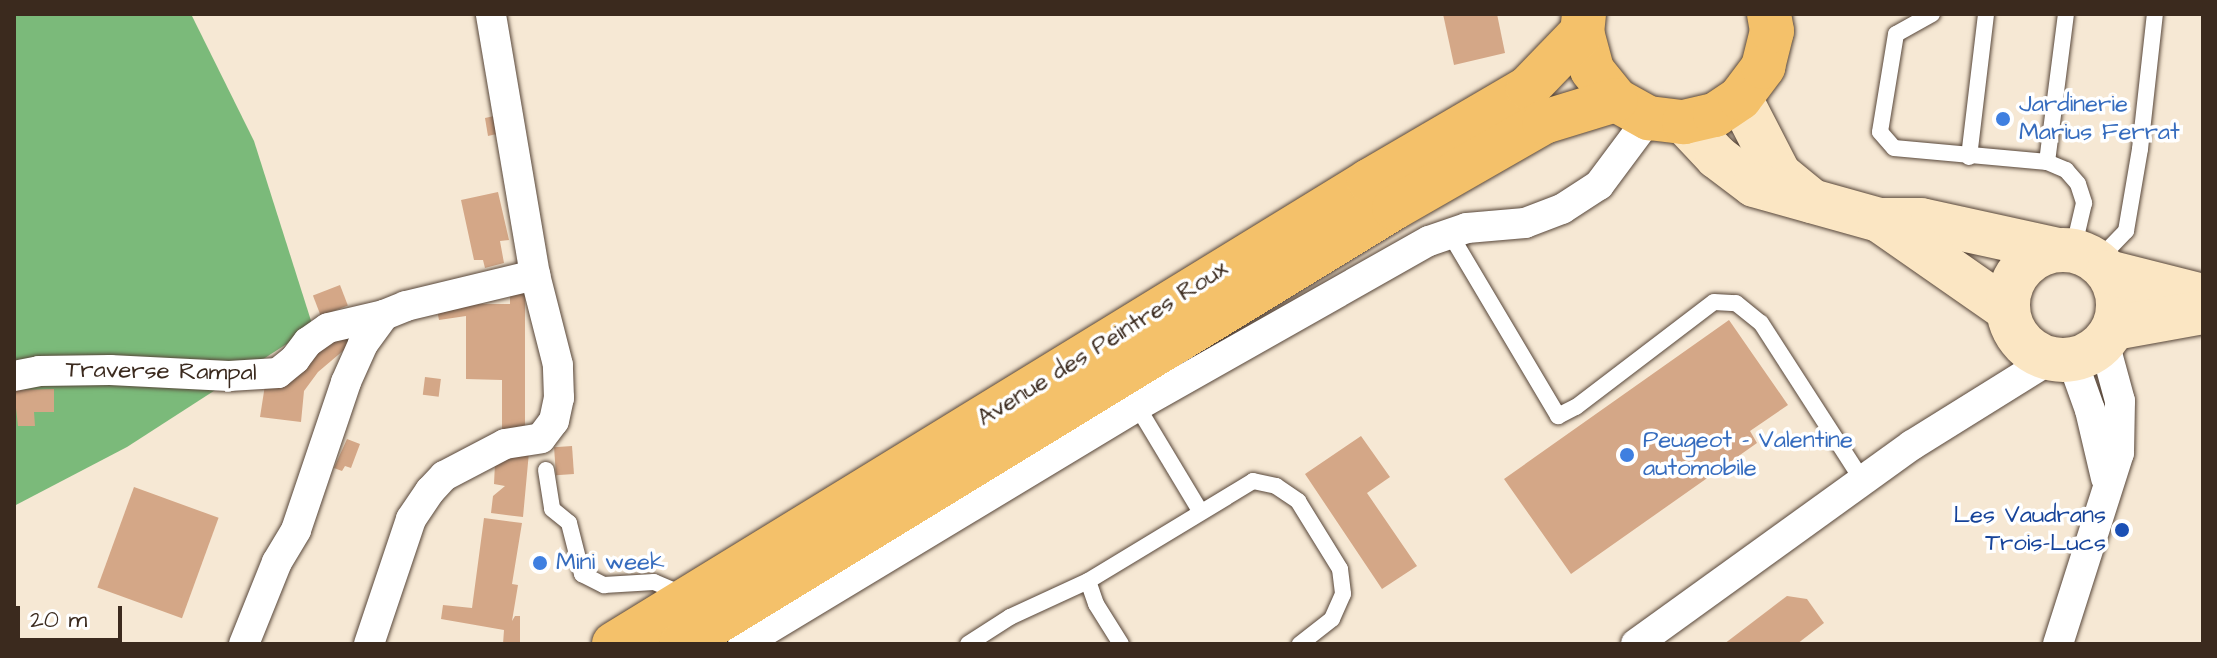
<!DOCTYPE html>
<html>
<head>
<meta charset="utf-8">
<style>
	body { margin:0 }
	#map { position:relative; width:2217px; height:658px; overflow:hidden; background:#f6e8d4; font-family:"Architects Daughter",sans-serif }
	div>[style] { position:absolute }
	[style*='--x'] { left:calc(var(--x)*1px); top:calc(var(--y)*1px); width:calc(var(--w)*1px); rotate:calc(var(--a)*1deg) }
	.forest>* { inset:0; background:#7bba7a }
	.building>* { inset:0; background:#d4a787; transform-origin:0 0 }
	.roads { filter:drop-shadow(0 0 2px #574639) drop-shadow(0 0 2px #574639) }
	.lane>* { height:16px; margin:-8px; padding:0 8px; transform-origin:8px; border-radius:8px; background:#fff }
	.street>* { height:30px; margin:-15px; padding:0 15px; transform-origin:15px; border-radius:15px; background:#fff }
	.secondary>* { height:44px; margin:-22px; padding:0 22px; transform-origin:22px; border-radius:22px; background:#fbe6c3 }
	.secondary>.ring { margin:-22px; padding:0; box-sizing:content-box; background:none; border:44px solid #fbe6c3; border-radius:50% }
	.primary>* { height:44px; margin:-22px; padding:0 22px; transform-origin:22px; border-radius:22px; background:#f4c16a }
	.dots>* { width:22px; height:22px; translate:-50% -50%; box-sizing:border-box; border:4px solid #fff; border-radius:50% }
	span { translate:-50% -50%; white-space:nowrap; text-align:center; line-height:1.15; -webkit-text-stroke:7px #fff; paint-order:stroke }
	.shop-label { font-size:24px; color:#366cbe }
	.left { translate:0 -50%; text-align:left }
	.street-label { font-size:24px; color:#3b2a1e }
	.transit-label { font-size:24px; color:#164399 }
	.right { translate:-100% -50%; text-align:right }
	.frame { position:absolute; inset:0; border:16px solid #3b2a1e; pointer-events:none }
	.scale { position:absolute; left:16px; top:606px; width:106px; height:36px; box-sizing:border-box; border:4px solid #3b2a1e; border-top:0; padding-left:10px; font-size:24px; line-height:28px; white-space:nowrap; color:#3b2a1e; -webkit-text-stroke:6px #fff; paint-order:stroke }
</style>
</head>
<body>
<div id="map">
	<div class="forest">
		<div style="clip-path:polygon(14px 14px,191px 14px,254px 141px,313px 327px,127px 447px,14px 506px)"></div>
	</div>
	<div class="building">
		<div style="clip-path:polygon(1443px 14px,1497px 14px,1505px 53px,1454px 65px)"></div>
		<div style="clip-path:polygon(503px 114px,505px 132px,488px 136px,485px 118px)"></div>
		<div style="clip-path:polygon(498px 192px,509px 240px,500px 241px,504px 263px,485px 268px,483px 260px,474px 260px,461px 200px)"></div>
		<div style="left:340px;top:285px;width:22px;height:29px;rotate:69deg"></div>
		<div style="clip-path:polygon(510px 292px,525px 293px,525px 435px,502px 435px,502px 380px,466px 379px,466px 316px,439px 320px,437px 310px,467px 304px,510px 304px)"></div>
		<div style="clip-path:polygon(1729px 320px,1788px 405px,1750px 431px,1757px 443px,1571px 574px,1504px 479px)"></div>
		<div style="clip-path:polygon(351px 329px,357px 339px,318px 372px,304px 391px,301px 422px,260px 417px,265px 385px)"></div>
		<div style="left:425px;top:377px;width:16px;height:18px;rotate:7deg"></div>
		<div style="clip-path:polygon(54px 389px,54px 412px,34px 412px,35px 426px,18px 426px,14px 390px)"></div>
		<div style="clip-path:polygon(1361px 436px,1390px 477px,1367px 493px,1417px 566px,1382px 589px,1305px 474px)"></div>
		<div style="clip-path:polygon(347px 439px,360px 444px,351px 468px,345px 466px,342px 471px,334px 468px)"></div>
		<div style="left:572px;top:446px;width:28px;height:18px;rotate:86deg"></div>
		<div style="clip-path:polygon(506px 450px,529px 452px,523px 517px,491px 513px,493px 496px,505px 486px,494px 484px,495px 463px,505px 461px)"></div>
		<div style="left:134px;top:487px;width:90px;height:107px;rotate:20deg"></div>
		<div style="clip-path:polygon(484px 518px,522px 523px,512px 584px,518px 585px,512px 621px,515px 616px,520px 616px,520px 644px,503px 644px,504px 630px,441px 619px,443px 605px,472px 608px)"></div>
		<div style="clip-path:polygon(1787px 596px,1807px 599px,1824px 623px,1797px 644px,1724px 644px)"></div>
	</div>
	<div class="roads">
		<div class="lane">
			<div style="--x:1932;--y:14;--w:41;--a:150.9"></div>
			<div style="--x:1896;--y:34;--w:99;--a:99.3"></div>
			<div style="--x:1880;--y:132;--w:21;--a:49"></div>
			<div style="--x:1894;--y:148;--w:154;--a:5.2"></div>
			<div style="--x:2047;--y:162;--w:21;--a:23"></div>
			<div style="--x:2066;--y:170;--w:18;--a:49"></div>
			<div style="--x:2078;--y:184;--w:20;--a:72"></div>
			<div style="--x:2084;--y:203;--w:48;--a:103.2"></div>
			<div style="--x:1969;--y:157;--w:144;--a:-83.2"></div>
			<div style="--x:2047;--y:162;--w:149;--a:-82.7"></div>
			<div style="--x:1450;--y:234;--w:212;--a:59.3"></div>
			<div style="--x:1558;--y:416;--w:20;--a:-27"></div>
			<div style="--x:1576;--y:407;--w:173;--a:-37.3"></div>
			<div style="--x:1714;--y:302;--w:22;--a:3"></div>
			<div style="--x:1736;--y:303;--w:32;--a:39"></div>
			<div style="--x:1761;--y:323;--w:187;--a:57.2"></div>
			<div style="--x:2097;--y:261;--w:42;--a:-46"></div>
			<div style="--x:2126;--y:231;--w:83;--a:-80.3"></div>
			<div style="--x:2140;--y:149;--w:136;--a:-83.7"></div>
			<div style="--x:1137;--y:406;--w:122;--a:59"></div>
			<div style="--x:546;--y:470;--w:39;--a:81"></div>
			<div style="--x:552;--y:509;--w:22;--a:39"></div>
			<div style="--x:569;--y:523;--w:53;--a:75.7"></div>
			<div style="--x:582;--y:574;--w:25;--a:27"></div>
			<div style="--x:604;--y:585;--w:50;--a:-3.4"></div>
			<div style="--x:654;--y:582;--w:34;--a:23"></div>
			<div style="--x:968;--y:644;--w:50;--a:-32.7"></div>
			<div style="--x:1010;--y:617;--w:86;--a:-24.8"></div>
			<div style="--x:1121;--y:644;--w:47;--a:-122"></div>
			<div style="--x:1096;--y:604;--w:24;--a:-109"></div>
			<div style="--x:1088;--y:581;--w:193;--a:-31.2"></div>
			<div style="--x:1253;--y:481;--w:24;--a:12"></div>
			<div style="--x:1276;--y:486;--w:27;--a:34"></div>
			<div style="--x:1298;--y:501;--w:80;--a:58.3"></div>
			<div style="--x:1340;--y:569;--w:25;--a:83"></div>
			<div style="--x:1343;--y:594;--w:27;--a:114"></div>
			<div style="--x:1332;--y:619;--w:41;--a:142"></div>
		</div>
		<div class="street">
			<div style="--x:2072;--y:360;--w:53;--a:70.2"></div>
			<div style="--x:2090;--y:410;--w:70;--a:76.8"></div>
			<div style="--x:14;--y:376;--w:25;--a:-11"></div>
			<div style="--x:39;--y:371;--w:71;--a:-0.8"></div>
			<div style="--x:110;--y:370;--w:119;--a:2.9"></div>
			<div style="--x:229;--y:376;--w:49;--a:-3.5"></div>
			<div style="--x:278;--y:373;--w:22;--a:-39"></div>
			<div style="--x:295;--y:359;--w:21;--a:-53"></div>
			<div style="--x:308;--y:342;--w:24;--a:-35"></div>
			<div style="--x:328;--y:328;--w:57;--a:-13.1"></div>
			<div style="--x:244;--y:644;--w:88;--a:-68.1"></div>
			<div style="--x:277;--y:562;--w:37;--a:-59"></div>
			<div style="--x:296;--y:530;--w:156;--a:-71.3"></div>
			<div style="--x:346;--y:382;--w:42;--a:-65.9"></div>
			<div style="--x:363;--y:344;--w:36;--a:-54"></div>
			<div style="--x:384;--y:315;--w:24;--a:-22"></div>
			<div style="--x:406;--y:306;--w:133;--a:-13.5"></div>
			<div style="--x:535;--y:275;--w:265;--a:-99.6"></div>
			<div style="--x:369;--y:644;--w:132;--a:-71.4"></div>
			<div style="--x:411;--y:519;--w:34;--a:-56"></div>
			<div style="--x:430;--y:491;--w:21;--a:-47"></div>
			<div style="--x:444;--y:476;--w:69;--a:-27.7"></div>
			<div style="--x:505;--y:444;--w:36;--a:-9"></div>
			<div style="--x:541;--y:438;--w:21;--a:-53"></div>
			<div style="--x:554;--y:421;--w:24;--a:-78"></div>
			<div style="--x:559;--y:398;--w:33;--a:-92"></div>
			<div style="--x:558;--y:365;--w:93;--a:-104.3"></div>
			<div style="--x:743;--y:644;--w:460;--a:-31.1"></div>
			<div style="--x:1137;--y:406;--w:335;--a:-29.5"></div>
			<div style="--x:1429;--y:241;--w:40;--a:-18.9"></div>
			<div style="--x:1467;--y:228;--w:58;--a:-4.9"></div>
			<div style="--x:1525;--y:223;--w:40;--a:-21"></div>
			<div style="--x:1562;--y:209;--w:44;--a:-33"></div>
			<div style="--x:1599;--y:185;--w:84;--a:-53.3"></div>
			<div style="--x:1636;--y:644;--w:340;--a:-35.8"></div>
			<div style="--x:1912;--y:445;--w:163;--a:-31.9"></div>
			<div style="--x:2058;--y:644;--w:201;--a:-72.3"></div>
			<div style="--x:2119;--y:453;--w:52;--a:-88.9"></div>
			<div style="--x:2120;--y:401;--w:61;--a:-105.2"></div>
		</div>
		<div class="secondary">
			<div style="--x:1740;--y:98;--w:85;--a:62.8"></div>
			<div style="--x:1779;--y:174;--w:43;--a:39.3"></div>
			<div style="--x:1684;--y:122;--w:48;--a:46.7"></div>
			<div style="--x:1717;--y:157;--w:46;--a:37.1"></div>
			<div style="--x:1754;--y:185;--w:130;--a:15.6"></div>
			<div style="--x:1879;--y:220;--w:42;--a:0"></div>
			<div style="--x:1921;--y:220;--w:139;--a:12.4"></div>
			<div style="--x:1879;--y:220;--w:157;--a:34.9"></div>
			<div class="ring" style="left:2008px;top:250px;width:66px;height:66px"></div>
			<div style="--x:2108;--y:272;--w:98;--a:14.2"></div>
			<div style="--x:2114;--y:328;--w:90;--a:-10.2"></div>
		</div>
		<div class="primary">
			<div style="--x:1584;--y:14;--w:18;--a:96"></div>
			<div style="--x:1582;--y:32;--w:39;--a:75"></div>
			<div style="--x:1592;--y:70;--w:38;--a:51"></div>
			<div style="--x:1616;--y:100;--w:38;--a:29"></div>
			<div style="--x:1649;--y:118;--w:35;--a:7"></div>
			<div style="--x:1684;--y:122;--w:32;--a:-13"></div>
			<div style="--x:1715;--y:115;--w:30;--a:-34"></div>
			<div style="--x:1740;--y:98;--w:39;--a:-53"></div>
			<div style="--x:1763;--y:67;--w:37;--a:-76"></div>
			<div style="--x:1772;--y:31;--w:17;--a:-100"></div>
			<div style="--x:614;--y:644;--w:886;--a:-31.52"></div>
			<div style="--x:1369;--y:181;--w:184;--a:-30.3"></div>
			<div style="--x:1528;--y:88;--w:78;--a:-46"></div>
			<div style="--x:681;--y:644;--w:836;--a:-31.45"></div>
			<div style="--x:1394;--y:208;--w:173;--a:-29.8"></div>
			<div style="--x:1544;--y:122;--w:75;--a:-17"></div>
		</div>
	</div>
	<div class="dots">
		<div style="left:2003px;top:119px;background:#3f7fe0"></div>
		<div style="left:1627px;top:455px;background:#3f7fe0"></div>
		<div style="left:2122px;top:530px;background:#1a4fb4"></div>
		<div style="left:540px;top:563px;background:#3f7fe0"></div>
	</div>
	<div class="shop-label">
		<span class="left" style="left:2019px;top:119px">Jardinerie<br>Marius Ferrat</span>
		<span class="left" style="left:1643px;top:455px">Peugeot - Valentine<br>automobile</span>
		<span class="left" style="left:556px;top:563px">Mini week</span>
	</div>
	<div class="street-label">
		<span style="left:1103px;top:344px;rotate:-32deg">Avenue des Peintres Roux</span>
		<span style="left:161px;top:372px;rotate:1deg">Traverse Rampal</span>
	</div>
	<div class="transit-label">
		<span class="right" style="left:2106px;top:530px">Les Vaudrans<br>Trois-Lucs</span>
	</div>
	<div class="frame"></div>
	<div class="scale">20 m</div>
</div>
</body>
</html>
